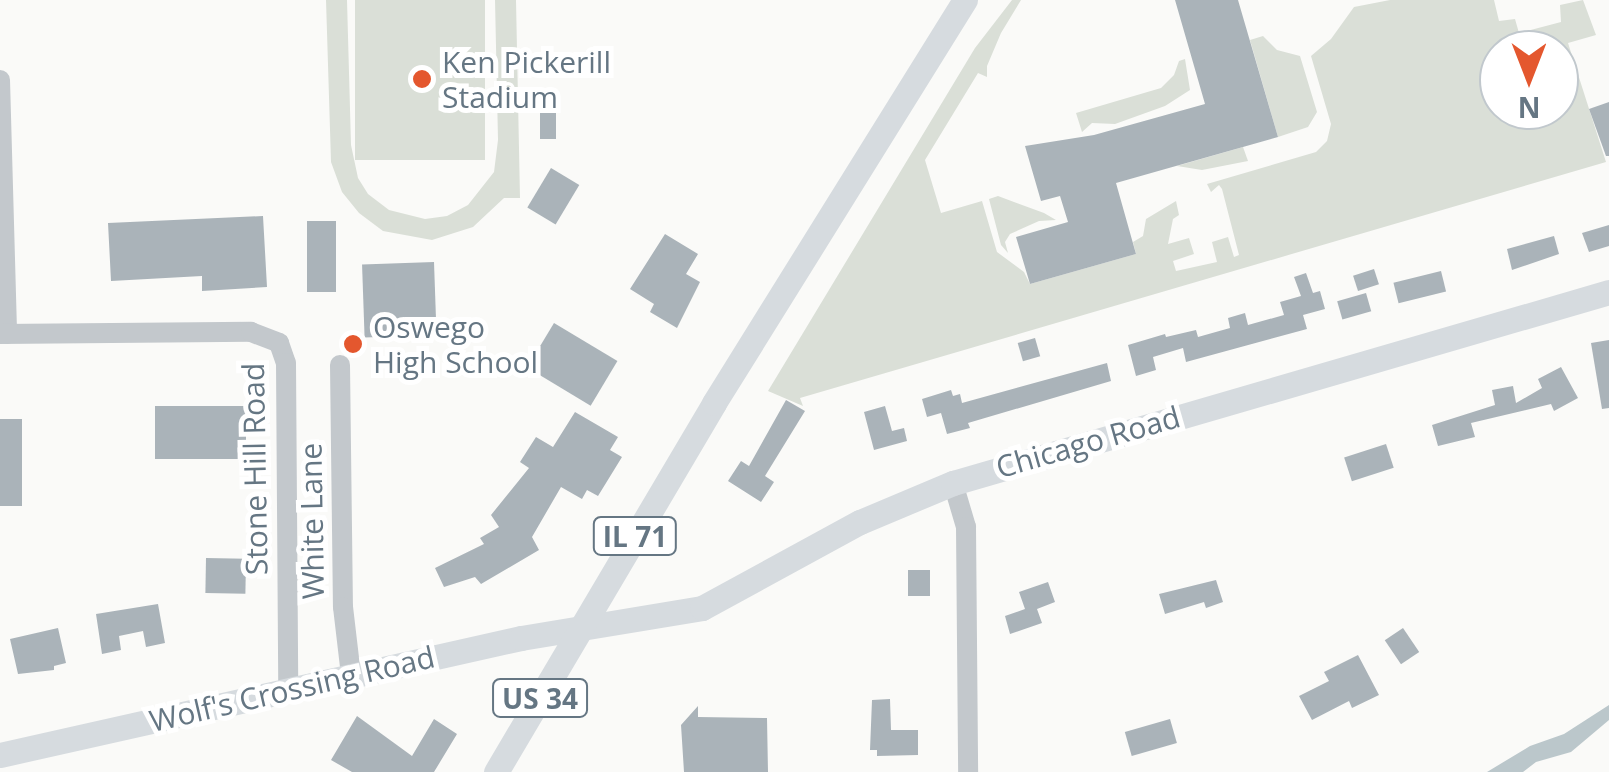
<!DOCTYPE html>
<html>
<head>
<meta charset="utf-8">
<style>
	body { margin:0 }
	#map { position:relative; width:1609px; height:772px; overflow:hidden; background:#fafaf8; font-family:"Open Sans",sans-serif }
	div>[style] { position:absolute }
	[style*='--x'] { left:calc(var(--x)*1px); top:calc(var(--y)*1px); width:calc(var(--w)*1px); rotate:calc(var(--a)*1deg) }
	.green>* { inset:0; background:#dadfd7; transform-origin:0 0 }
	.water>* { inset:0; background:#bbc7cb }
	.building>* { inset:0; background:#aab3b9; transform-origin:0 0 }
	.minor>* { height:20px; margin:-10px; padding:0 10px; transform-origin:10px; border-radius:10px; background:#c3c8cc }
	.major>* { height:25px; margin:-12.5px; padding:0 12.5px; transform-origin:12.5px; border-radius:12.5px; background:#d6dbdf }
	.dots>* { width:28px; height:28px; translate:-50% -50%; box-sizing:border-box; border:5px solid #fff; border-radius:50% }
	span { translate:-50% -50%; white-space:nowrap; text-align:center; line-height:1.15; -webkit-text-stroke:10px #fff; paint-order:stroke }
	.shield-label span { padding:2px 8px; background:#fff; border:2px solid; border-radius:8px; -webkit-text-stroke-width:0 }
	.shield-label { font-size:28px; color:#657683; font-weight:700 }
	.poi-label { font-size:30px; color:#657683 }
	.left { translate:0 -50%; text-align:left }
	.street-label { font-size:30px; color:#657683 }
	.north { position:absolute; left:1479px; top:30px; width:100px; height:100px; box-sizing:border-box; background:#fff; border:2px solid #c1c8cd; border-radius:50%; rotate:180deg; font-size:28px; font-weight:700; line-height:40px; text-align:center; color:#657683 }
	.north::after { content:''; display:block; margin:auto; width:35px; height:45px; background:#e4572e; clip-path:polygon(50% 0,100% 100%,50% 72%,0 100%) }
</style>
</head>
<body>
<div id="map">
	<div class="green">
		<div style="clip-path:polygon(326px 0,347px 0,351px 145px,358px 178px,368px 194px,389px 210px,425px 219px,447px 216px,468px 205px,494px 172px,498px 140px,495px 0,516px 0,520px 198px,504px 198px,473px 227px,432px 240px,383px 231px,359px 213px,342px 192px,331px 162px)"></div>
		<div style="left:355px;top:0;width:130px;height:160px"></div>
		<div style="clip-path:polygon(evenodd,1012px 0,1021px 0,1001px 33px,987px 66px,987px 77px,978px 73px,925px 160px,941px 213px,982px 201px,997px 252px,1024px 272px,1030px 284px,1136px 254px,1133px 242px,1143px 236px,1146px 219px,1176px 201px,1179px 215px,1173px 219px,1168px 244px,1189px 238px,1194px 254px,1173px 261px,1176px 271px,1217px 262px,1212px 242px,1228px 237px,1234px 257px,1239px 255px,1222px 189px,1219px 185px,1211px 192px,1207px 184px,1316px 152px,1327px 141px,1331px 124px,1311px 56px,1331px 39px,1354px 7px,1390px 0,1494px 0,1499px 21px,1515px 19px,1519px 33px,1561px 22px,1560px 5px,1583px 0,1596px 35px,1568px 43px,1606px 162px,800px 398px,803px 406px,768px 391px,975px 48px,1012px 0,1499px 50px,1559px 50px,1559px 110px,1499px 110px,1499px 50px)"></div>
		<div style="clip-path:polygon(1263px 36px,1277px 50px,1300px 56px,1317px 112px,1308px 127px,1278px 137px,1250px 40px)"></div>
		<div style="clip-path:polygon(1185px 59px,1190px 90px,1165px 106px,1115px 124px,1092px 123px,1082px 132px,1076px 113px,1161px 88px,1174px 75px,1179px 61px)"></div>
		<div style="clip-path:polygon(1243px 147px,1248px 161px,1202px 170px,1177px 166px)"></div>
		<div style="clip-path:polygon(998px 196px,1044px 213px,1056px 220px,1039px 221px,1010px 234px,1005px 242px,1008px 253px,1001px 245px,989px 199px)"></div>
	</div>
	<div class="water">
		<div style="clip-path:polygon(1609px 705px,1609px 720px,1571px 752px,1536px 762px,1523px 772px,1487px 772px,1530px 746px,1564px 734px)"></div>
	</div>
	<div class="building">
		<div style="clip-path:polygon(1175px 0,1238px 0,1278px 137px,1116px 183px,1136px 254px,1030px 284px,1016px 237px,1068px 222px,1060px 196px,1041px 201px,1025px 146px,1094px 135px,1205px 104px)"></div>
		<div style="left:540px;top:89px;width:16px;height:50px"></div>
		<div style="clip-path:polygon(1609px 102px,1609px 156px,1606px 156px,1589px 109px)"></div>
		<div style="left:551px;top:168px;width:33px;height:46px;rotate:31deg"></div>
		<div style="clip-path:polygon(263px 216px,267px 287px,202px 291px,202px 276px,111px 281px,108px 223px)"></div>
		<div style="left:307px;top:221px;width:29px;height:71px"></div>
		<div style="clip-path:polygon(1609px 225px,1609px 246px,1589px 252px,1582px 233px)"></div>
		<div style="clip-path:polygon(665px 234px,698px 254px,686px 274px,700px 282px,677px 328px,650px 312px,654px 304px,630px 289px)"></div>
		<div style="clip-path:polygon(1554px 236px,1559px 254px,1512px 270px,1507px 249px)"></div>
		<div style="left:434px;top:262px;width:73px;height:72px;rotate:88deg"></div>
		<div style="left:1374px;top:269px;width:16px;height:22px;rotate:72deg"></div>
		<div style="left:1441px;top:271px;width:21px;height:49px;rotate:76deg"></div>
		<div style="clip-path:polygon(1306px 273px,1313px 293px,1320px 291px,1325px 309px,1303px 315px,1307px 329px,1186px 362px,1183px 348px,1153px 357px,1156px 370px,1136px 376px,1128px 345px,1165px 334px,1166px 337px,1196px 330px,1198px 337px,1230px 328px,1228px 318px,1245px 313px,1248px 325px,1284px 315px,1280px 302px,1301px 296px,1294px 277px)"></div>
		<div style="left:1366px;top:293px;width:19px;height:30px;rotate:74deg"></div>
		<div style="left:554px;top:323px;width:74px;height:52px;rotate:31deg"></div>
		<div style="left:1035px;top:338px;width:19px;height:18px;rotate:74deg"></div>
		<div style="clip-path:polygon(1609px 340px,1609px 408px,1602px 409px,1591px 343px)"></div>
		<div style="clip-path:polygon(1107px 363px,1111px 381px,968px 423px,970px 428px,947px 434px,941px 413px,927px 417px,922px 399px,951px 390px,953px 396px,960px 394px,962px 403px)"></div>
		<div style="clip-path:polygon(1561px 367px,1578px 398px,1554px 411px,1551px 404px,1471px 423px,1475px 437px,1438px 446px,1432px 425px,1495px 405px,1492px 390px,1513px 386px,1516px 403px,1542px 388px,1538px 379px)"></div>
		<div style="clip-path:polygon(786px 400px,805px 411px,765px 476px,774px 482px,761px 502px,728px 481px,741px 461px,749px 466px)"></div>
		<div style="left:246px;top:406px;width:53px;height:91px;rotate:90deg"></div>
		<div style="clip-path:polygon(885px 406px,892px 431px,904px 428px,907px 441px,874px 450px,864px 412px)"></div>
		<div style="clip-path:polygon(575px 412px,618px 437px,610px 450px,622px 457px,598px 496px,587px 490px,582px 499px,561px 487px,532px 537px,539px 550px,481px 584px,475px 577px,444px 587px,435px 568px,484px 544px,480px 538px,499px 527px,491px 515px,529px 468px,520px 462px,536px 437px,553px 447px)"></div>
		<div style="left:0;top:419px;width:22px;height:87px"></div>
		<div style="left:1386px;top:444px;width:25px;height:44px;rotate:72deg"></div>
		<div style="left:206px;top:558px;width:40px;height:35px;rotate:1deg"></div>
		<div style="left:908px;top:570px;width:22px;height:26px"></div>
		<div style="clip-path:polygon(1216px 580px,1223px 602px,1206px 608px,1204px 602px,1165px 614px,1159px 594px)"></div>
		<div style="clip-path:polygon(1048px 582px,1055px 602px,1037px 609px,1042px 623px,1010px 634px,1005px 616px,1025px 609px,1019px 592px)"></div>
		<div style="clip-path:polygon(158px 604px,165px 643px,146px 647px,143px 631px,119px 636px,121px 650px,102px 654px,96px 614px)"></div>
		<div style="clip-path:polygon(58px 628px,66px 663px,54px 666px,54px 670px,18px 674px,10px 639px)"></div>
		<div style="left:1403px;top:628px;width:29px;height:22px;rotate:56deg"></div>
		<div style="clip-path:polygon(1358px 655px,1379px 695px,1352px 708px,1349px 701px,1312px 720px,1299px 696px,1329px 681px,1324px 672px)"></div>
		<div style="clip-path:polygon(890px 699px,891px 730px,918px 730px,918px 755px,877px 756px,877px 750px,870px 750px,872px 700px)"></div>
		<div style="clip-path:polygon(698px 706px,698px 717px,767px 718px,768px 772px,684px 772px,681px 725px)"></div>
		<div style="clip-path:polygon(357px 716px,412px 756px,434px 719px,457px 734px,434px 772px,352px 772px,331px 760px)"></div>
		<div style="left:1170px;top:719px;width:25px;height:47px;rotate:74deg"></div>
	</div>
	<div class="minor">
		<div style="--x:0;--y:80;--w:254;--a:88.4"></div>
		<div style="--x:0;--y:334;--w:251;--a:-0.5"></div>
		<div style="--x:251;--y:332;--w:30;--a:21"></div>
		<div style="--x:279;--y:343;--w:21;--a:71"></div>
		<div style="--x:286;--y:363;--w:326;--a:89.6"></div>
		<div style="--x:340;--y:365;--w:242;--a:89.3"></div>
		<div style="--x:343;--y:607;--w:68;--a:83.3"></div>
		<div style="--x:953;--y:483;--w:46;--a:73.5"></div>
		<div style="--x:966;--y:527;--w:245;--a:89.5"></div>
	</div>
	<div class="major">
		<div style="--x:0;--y:755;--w:534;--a:-12.66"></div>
		<div style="--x:521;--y:638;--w:183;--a:-9.4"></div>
		<div style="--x:702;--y:608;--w:180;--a:-28.6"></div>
		<div style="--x:860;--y:522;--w:101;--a:-22.8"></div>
		<div style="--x:953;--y:483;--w:683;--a:-16.23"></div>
		<div style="--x:496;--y:772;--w:429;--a:-59.4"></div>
		<div style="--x:714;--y:403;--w:475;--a:-58.1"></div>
	</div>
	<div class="dots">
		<div style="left:422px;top:79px;background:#e4572e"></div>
		<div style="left:353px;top:344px;background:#e4572e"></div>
	</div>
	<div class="shield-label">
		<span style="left:635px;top:536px">IL 71</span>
		<span style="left:540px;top:698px">US 34</span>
	</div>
	<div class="poi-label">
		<span class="left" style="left:442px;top:79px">Ken Pickerill<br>Stadium</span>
		<span class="left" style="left:373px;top:344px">Oswego<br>High School</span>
	</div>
	<div class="street-label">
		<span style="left:1088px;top:442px;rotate:-16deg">Chicago Road</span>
		<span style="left:255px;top:469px;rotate:-91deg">Stone Hill Road</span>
		<span style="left:312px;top:521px;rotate:-91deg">White Lane</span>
		<span style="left:292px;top:689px;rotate:-13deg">Wolf's Crossing Road</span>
	</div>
	<div class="north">N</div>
</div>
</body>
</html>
